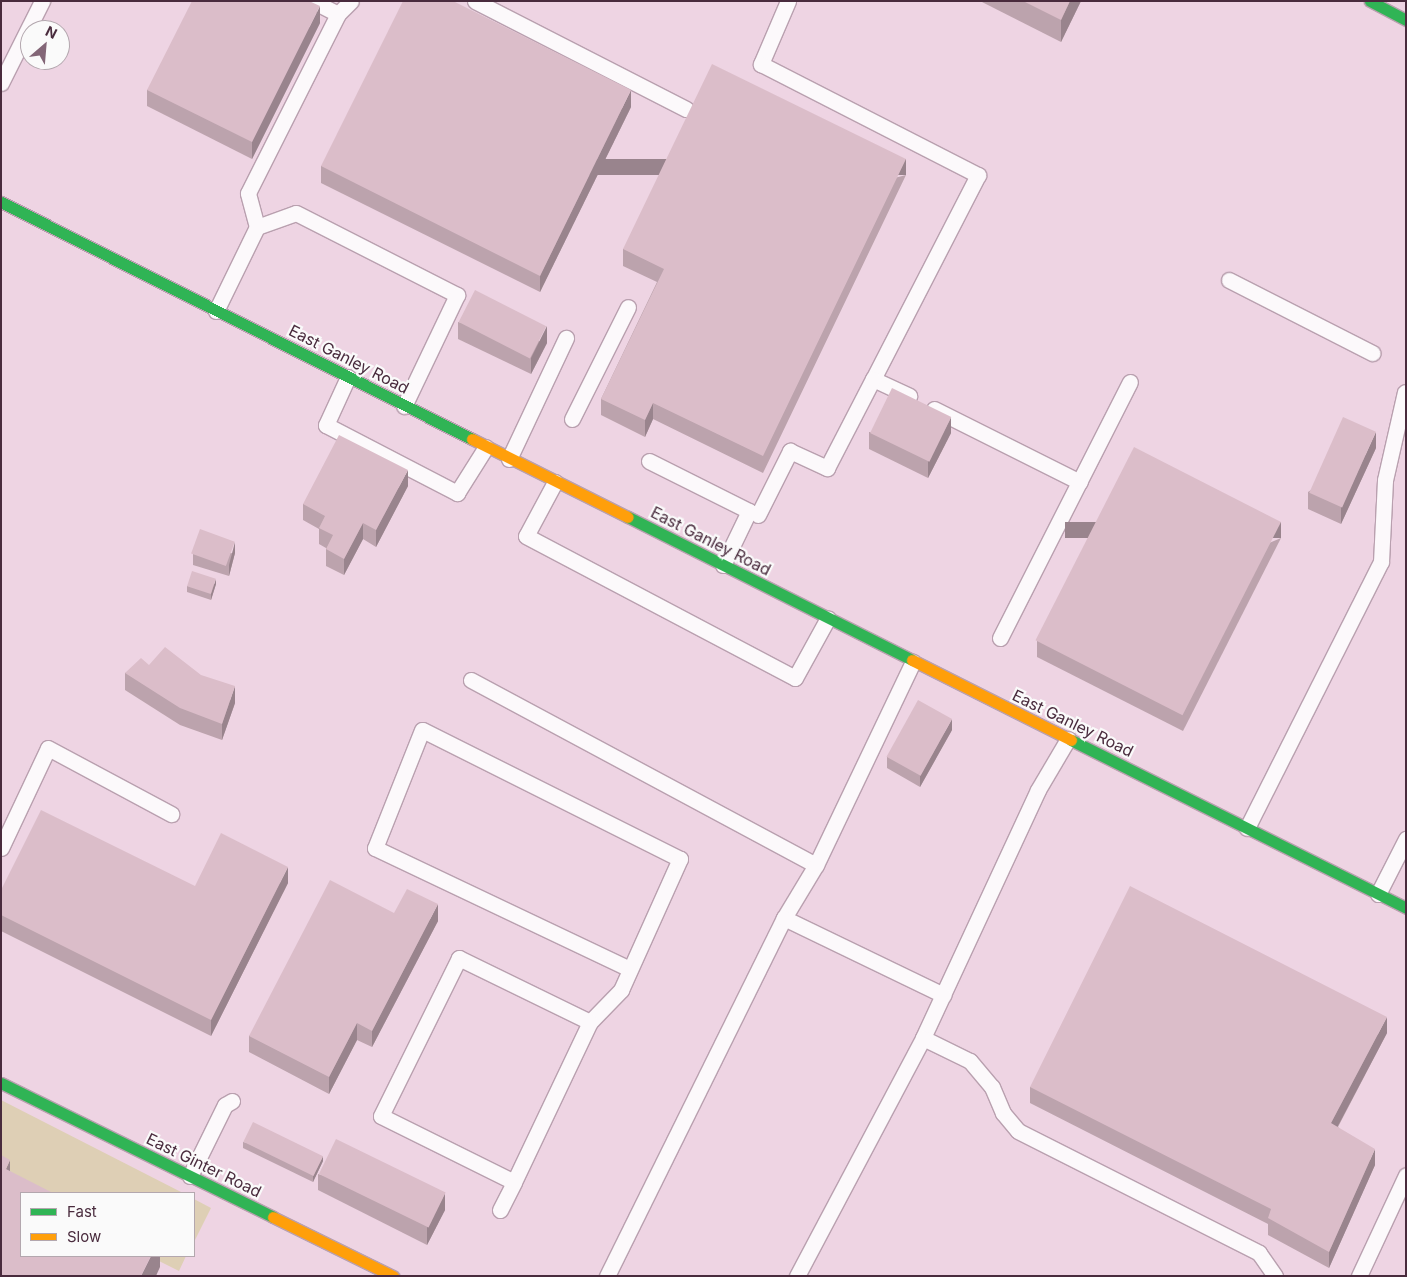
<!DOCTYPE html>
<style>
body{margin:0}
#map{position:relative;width:1407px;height:1277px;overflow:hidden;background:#eed4e3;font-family:Inter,sans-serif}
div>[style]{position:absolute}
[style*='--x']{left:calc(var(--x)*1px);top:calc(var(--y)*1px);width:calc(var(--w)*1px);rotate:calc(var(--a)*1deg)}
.green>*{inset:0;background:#decfb5}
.roads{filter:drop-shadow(1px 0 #b9a0af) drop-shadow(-1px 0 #b9a0af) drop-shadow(0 1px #b9a0af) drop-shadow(0 -1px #b9a0af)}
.lane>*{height:15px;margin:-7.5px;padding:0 7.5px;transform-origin:7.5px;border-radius:7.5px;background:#fcf9fb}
.fast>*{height:11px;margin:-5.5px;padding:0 5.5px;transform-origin:5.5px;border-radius:5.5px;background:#30b455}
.slow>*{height:11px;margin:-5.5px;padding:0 5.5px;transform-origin:5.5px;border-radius:5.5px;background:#ff9f0a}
.wall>*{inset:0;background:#bca3ad}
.shaded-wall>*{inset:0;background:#99848d;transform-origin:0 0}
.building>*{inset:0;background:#dbbdc9;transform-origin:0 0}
span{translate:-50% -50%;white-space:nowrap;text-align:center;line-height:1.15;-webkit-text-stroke:4.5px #fafafa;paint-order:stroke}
.street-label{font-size:16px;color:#492b3d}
.frame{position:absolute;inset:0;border:2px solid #492b3d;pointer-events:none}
.legend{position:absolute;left:20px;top:1192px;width:175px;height:65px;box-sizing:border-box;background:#fafafa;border:1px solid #b3a7ae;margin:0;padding:6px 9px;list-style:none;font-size:15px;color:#492b3d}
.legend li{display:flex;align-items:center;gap:10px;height:25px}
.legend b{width:25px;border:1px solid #b3a7ae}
.north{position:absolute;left:20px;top:20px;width:50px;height:50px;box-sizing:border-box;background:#fafafa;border:1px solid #b3a7ae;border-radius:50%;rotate:27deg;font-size:14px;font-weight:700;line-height:20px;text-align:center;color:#492b3d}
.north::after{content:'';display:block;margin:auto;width:18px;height:22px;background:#836677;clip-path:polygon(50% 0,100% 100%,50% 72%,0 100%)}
</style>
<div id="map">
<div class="green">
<div style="clip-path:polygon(1px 1100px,183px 1193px,27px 1193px,1px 1180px)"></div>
<div style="clip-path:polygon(194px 1199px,211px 1208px,194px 1242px)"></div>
<div style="clip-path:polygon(149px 1256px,186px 1256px,179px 1271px)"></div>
</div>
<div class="roads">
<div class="lane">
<div style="--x:475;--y:1;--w:237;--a:27.1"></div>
<div style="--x:788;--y:1;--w:69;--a:113.2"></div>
<div style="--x:761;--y:64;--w:244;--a:27.1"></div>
<div style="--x:978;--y:175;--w:229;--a:117.2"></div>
<div style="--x:873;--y:379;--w:40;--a:25"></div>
<div style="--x:338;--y:14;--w:18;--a:-45"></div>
<div style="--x:1;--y:83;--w:92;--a:-63.4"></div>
<div style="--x:257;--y:227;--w:41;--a:-19.7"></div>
<div style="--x:296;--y:213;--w:181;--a:27"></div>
<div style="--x:457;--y:295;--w:123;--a:115.5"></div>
<div style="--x:1229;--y:280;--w:161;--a:27"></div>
<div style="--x:216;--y:311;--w:93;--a:-64"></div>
<div style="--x:257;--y:227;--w:35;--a:-105"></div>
<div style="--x:248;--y:193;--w:200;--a:-63.3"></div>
<div style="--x:338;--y:14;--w:29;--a:-153"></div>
<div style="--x:348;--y:377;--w:53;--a:114.6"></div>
<div style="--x:326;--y:425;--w:148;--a:27.4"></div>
<div style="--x:457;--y:493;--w:54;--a:-57.8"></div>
<div style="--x:934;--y:409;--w:163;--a:26.6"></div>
<div style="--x:572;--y:419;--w:125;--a:-63.4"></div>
<div style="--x:509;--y:459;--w:134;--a:-64.8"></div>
<div style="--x:649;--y:461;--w:112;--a:26.6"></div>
<div style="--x:749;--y:511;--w:60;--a:115.7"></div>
<div style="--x:555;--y:482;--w:61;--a:118.2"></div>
<div style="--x:526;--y:536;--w:304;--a:27.8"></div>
<div style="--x:795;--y:678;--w:68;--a:-61.2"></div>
<div style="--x:758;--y:515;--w:72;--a:-63.4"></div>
<div style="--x:790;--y:451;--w:41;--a:24.7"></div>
<div style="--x:827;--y:468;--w:100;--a:-62.7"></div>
<div style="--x:1000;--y:638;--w:287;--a:-63.1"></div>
<div style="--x:471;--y:680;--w:391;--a:28.2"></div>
<div style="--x:1068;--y:739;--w:59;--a:120.5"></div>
<div style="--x:1038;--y:790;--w:273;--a:114.9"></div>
<div style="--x:923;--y:1038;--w:52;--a:26.1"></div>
<div style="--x:970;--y:1061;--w:34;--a:50"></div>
<div style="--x:992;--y:1087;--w:28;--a:67"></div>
<div style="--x:1003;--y:1113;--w:23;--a:50"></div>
<div style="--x:1018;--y:1131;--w:270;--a:26.8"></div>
<div style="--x:1259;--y:1253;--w:28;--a:55"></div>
<div style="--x:1247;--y:828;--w:298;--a:-63.3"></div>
<div style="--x:1381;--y:562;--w:82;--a:-87.2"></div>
<div style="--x:1385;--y:480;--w:90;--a:-77.2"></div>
<div style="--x:1;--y:848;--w:110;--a:-64.8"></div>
<div style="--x:48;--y:748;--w:140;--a:28.2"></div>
<div style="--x:1378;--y:894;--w:62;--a:-63"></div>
<div style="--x:784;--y:918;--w:62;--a:-58.9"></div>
<div style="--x:816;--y:865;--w:225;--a:-64.5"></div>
<div style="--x:590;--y:1022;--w:45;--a:-45.9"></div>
<div style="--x:621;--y:990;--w:144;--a:-65.8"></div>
<div style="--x:680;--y:859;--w:288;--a:-153.4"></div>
<div style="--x:422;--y:730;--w:127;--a:111.7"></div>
<div style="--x:375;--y:848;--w:282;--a:25.4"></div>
<div style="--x:190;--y:1176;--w:79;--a:-63.8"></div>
<div style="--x:225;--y:1105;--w:8;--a:-30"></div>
<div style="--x:500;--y:1210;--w:31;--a:-63"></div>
<div style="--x:514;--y:1182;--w:177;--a:-64.6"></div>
<div style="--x:590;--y:1022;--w:146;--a:-154"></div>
<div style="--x:459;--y:958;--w:176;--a:116.3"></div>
<div style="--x:381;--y:1116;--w:148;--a:26.4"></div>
<div style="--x:607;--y:1276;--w:399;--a:-63.7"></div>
<div style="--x:784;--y:918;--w:177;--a:25.8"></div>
<div style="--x:797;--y:1276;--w:269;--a:-62.1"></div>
<div style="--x:1359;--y:1276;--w:111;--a:-65"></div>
</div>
<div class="fast">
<div style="--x:1370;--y:1;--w:41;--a:27.8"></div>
<div style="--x:1;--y:202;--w:527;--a:26.71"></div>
<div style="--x:628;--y:517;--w:318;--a:26.7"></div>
<div style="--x:1071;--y:740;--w:375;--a:26.6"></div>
<div style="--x:1;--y:1083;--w:303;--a:26.2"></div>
</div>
<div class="slow">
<div style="--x:472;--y:439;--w:174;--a:26.6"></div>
<div style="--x:912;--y:660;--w:178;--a:26.7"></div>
<div style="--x:273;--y:1217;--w:134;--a:26.2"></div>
</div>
</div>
<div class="wall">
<div style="clip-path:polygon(980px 1px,1081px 1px,1061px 42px)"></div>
<div style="clip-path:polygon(320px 23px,252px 159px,147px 106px,147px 90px)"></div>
<div style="clip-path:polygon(631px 107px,540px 292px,321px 183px,321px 166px)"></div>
<div style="clip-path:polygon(906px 175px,763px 473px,653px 419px,645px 437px,601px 415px,601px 399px,657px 282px,623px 266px,623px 249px)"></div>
<div style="clip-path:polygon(458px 322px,547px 343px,531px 374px,458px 339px)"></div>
<div style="clip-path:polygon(869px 432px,951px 433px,928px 478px,869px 449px)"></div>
<div style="clip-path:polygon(1376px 448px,1341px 524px,1308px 509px,1308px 492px)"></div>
<div style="clip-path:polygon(408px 486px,376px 547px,363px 539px,344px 575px,326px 566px,326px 548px,319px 544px,319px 529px,303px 520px,303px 504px)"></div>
<div style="clip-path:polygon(1281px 538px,1183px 731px,1037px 657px,1037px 641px)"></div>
<div style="clip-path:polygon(235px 553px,229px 576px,193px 565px,193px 554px)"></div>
<div style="clip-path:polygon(216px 584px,211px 600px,187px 592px,187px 586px)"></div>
<div style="clip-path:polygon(149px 665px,235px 703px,222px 740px,180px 725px,125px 690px,125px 673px)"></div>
<div style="clip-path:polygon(952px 730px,920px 787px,887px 768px,887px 757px)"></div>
<div style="clip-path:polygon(288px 883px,211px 1036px,1px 931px,1px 890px,195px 886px)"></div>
<div style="clip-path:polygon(394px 913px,438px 921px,372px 1047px,357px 1040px,329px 1094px,249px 1052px,249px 1036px)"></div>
<div style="clip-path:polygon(1387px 1033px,1338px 1127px,1375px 1165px,1329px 1268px,1268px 1235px,1268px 1224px,1030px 1103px,1030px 1087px)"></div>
<div style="clip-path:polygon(243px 1142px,323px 1161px,313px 1182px,243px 1148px)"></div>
<div style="clip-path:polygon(318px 1174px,445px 1210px,427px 1245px,318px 1190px)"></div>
</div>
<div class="shaded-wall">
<div style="clip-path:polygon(1070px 1px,1081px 1px,1061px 42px,1061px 20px)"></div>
<div style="clip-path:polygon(320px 6px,320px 23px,252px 159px,252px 142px)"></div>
<div style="clip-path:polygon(631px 90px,631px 107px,540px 292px,540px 276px)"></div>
<div style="left:906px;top:159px;width:16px;height:330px;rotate:90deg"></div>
<div style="clip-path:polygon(547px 326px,547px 343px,531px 374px,531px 358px)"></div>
<div style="clip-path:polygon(653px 403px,653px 419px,645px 437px,645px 420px)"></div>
<div style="clip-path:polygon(951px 417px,951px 433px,928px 478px,928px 462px)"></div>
<div style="clip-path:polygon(1376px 432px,1376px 448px,1341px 524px,1341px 508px)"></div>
<div style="clip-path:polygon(408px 470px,408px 486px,376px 547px,376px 530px)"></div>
<div style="left:1281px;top:522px;width:16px;height:216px;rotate:90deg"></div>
<div style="clip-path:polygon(363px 523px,363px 539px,344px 575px,344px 559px)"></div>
<div style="clip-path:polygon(235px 542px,235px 553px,229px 576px,229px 565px)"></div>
<div style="clip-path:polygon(216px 579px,216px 584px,211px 600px,211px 594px)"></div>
<div style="clip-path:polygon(235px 686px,235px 703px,222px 740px,222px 724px)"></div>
<div style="clip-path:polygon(952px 719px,952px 730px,920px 787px,920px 776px)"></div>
<div style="clip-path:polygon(288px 867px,288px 883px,211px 1036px,211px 1020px)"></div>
<div style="clip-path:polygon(438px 904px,438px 921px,372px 1047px,372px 1031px)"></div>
<div style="clip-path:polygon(1387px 1017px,1387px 1033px,1331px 1139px,1331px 1123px)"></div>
<div style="clip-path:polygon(357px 1023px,357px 1040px,329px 1094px,329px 1077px)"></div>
<div style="clip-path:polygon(1375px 1149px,1375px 1165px,1329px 1268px,1329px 1252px)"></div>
<div style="clip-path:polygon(323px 1156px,323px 1161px,313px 1182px,313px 1176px)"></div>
<div style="clip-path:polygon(10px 1160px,10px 1190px,6px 1169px)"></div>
<div style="clip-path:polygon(445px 1193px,445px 1210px,427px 1245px,427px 1228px)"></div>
<div style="clip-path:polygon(151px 1256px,160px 1256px,160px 1267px,156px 1276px,141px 1276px)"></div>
</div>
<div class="building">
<div style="clip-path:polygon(192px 1px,309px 1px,320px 6px,252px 142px,147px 90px)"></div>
<div style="clip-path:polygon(403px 1px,453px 1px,631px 90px,540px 276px,321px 166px)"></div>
<div style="clip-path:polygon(1023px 1px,1070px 1px,1061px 20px)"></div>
<div style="clip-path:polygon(712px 64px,906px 159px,763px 456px,653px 403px,645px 420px,601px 399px,664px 269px,623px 249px)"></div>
<div style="left:475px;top:290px;width:80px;height:36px;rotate:27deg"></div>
<div style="left:892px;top:388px;width:66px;height:50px;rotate:26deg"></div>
<div style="left:1343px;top:417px;width:36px;height:83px;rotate:24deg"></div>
<div style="clip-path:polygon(339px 435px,408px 470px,376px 530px,363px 523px,344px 559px,326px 549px,333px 535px,319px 528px,325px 516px,303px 504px)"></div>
<div style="left:1134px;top:447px;width:165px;height:217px;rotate:27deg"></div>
<div style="left:200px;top:529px;width:37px;height:26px;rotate:20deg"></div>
<div style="left:192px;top:571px;width:25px;height:16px;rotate:18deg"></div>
<div style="clip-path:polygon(165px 647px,201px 675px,235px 686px,222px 724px,180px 708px,125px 673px,141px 658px,149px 665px)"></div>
<div style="left:918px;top:700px;width:39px;height:65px;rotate:29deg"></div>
<div style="clip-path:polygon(41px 810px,195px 886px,221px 833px,288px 867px,211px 1020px,1px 915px,1px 890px)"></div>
<div style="clip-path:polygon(330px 880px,394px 913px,407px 889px,438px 904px,372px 1031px,357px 1023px,329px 1077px,249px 1036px)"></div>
<div style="clip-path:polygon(1130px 886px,1387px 1017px,1331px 1123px,1375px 1149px,1329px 1252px,1268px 1218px,1271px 1209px,1030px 1087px)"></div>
<div style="left:253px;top:1122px;width:78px;height:22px;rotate:26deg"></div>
<div style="left:336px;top:1139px;width:122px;height:39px;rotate:26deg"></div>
<div style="clip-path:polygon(1px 1155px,10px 1160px,6px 1169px,53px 1193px,21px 1193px,21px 1256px,151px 1256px,141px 1276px,1px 1276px)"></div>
</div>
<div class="street-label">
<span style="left:349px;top:359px;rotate:27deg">East Ganley Road</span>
<span style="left:711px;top:541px;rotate:27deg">East Ganley Road</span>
<span style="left:1073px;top:723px;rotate:26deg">East Ganley Road</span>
<span style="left:204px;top:1165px;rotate:26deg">East Ginter Road</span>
</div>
<div class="frame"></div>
<ul class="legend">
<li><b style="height:6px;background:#30b455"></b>Fast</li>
<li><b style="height:6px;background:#ff9f0a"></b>Slow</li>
</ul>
<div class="north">N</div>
</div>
